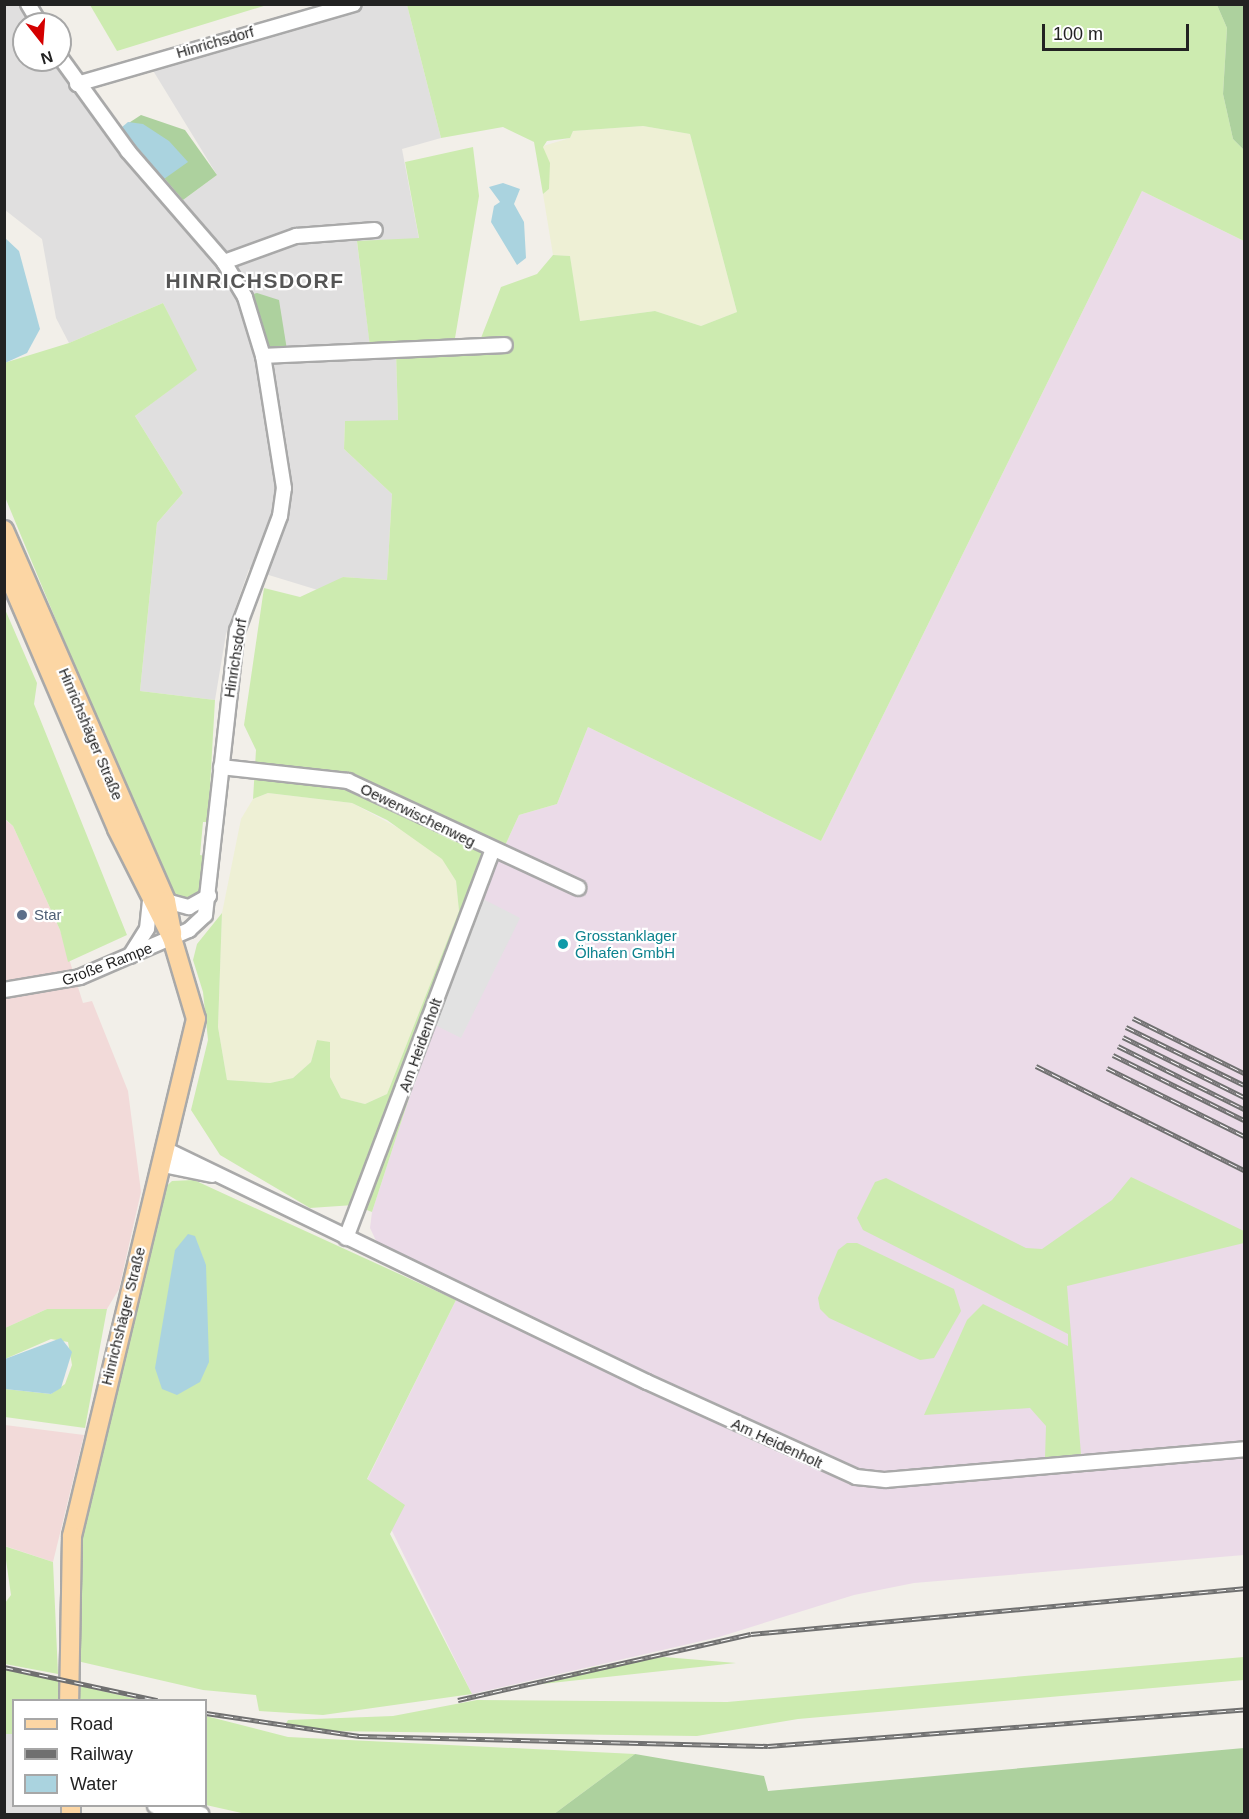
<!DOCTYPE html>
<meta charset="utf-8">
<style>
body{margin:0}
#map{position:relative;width:1249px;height:1819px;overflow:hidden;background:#f2efe9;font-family:Arial,sans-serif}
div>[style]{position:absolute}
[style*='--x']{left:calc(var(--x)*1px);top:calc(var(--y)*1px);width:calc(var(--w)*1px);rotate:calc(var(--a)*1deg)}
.residential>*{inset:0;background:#e0dfdf}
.commercial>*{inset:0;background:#f2dad9}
.industrial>*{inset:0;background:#ebdbe8}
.farmland>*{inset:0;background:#eef0d5}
.grass>*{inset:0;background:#cdebb0}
.forest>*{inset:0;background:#add19e}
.parking>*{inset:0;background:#e2e2e2}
.water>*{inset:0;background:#aad3df}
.roads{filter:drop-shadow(2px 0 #a9a9a9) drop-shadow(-2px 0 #a9a9a9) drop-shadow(0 2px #a9a9a9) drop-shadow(0 -2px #a9a9a9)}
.minor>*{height:14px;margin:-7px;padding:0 7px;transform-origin:7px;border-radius:7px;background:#fff}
.major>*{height:18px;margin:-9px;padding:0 9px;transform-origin:9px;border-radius:9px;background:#fcd6a4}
.rail>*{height:5px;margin-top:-2.5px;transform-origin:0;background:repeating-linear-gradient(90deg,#fff 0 9px,#707070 0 18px);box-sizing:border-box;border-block:2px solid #707070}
.dots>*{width:16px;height:16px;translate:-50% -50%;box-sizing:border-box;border:3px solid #fff;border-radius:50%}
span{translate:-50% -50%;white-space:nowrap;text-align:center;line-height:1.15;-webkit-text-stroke:4.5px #fff;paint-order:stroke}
.street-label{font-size:15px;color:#222}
.service-label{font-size:15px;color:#4e5e75}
.left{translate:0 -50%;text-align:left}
.culture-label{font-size:15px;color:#0d838f}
.district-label{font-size:21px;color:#555;font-weight:700;letter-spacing:1.5px}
.frame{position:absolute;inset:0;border:6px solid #222;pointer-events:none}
.legend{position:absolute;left:12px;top:1699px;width:195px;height:108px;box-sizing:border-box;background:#fff;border:2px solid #a7a7a7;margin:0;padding:8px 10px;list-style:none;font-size:18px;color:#222}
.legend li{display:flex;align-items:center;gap:12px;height:30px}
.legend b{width:30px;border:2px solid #a7a7a7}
.north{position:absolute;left:12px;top:12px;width:60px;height:60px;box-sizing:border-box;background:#fff;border:2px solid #a7a7a7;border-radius:50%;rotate:163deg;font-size:16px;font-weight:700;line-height:24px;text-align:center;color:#222}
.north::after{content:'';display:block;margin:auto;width:21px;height:27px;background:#d40000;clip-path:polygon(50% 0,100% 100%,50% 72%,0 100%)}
.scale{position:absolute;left:1042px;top:24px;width:147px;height:27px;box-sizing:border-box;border:3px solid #222;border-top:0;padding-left:8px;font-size:18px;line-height:21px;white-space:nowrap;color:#222;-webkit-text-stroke:4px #fff;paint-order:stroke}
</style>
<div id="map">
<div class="residential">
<div style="clip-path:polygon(5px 5px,21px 5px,33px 24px,24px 24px,24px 60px,57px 60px,171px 209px,217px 175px,149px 64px,366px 5px,407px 5px,441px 138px,402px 149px,419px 239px,357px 242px,371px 353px,396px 351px,398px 421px,345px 421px,344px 449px,392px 494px,387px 580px,343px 577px,321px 591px,249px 569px,226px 634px,215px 700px,140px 691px,157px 523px,183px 493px,135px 416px,196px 370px,163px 303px,69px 343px,56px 318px,42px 239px,5px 210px)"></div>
<div style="clip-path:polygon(4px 1734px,13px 1734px,14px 1806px,81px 1806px,82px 1814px,5px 1814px)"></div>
</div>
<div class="commercial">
<div style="clip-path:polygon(4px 819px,13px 826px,60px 930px,83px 1003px,92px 1001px,128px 1091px,141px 1192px,119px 1289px,107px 1309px,47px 1309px,5px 1328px)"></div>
<div style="clip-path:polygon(5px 1425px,84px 1435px,53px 1562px,5px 1546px)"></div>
</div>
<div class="industrial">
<div style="clip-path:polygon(1142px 191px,1244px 241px,1244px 1441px,893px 1473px,863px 1471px,833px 1463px,380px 1249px,370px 1228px,372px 1212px,433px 1024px,481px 898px,519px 815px,557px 804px,588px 727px,821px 841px)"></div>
<div style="clip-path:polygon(456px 1300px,853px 1483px,885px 1487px,1244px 1457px,1244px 1555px,914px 1583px,854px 1595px,719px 1637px,472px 1694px,367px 1480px)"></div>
</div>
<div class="farmland">
<div style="clip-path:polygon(643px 126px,690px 134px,737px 312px,701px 326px,655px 311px,579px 321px,570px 256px,553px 255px,543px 194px,549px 189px,543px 146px,570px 138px,573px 131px)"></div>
<div style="clip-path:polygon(268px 793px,352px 803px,415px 837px,442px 858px,456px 881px,459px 911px,387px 1094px,365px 1104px,341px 1098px,330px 1077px,330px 1043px,317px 1040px,311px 1062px,293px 1078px,270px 1083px,227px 1080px,218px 1027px,222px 913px,241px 819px,253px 799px)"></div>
</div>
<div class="grass">
<div style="clip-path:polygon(90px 5px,267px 5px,117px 51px)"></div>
<div style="clip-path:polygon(407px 5px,1217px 5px,1227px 28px,1223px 94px,1233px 139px,1244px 150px,1244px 241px,1142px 191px,821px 841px,588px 727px,557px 804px,519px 815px,481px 898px,433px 1024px,372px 1212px,354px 1205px,310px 1208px,220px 1155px,191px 1110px,208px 1040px,203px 992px,193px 960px,197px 944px,222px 913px,218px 1027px,227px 1080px,270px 1083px,293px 1078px,311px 1062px,317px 1040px,330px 1042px,330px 1077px,341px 1098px,365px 1104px,387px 1094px,459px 911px,456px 881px,442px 859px,387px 820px,352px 803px,268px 793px,253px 799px,256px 750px,244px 725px,264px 588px,300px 597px,343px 577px,387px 580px,392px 494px,344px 449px,345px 421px,398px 420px,396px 351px,370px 347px,357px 241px,419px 238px,405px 162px,473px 147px,479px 196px,454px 344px,479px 343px,501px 287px,537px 274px,553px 255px,570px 256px,580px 321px,655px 311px,701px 326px,737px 312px,690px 134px,643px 126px,573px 131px,570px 138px,547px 141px,543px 147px,550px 163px,549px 189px,543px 194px,534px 142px,503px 127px,441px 138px)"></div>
<div style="clip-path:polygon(163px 303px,197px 370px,135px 416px,183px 493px,157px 523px,140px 691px,215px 700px,208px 822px,203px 822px,200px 855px,205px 856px,205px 872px,201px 892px,185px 901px,169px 893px,5px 497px,4px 363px,69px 343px)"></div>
<div style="clip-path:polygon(4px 607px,37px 683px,34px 704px,127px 935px,68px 962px,60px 930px,13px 826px,5px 819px)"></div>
<div style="clip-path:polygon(1131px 1177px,1244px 1231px,1244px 1243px,1067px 1286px,1081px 1454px,1045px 1458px,1046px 1426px,1030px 1408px,924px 1415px,967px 1320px,983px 1304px,1068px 1346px,1068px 1334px,863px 1230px,857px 1218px,875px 1182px,886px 1178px,1026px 1248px,1042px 1249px,1112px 1200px)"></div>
<div style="clip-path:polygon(194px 1180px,456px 1300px,367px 1479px,405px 1505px,390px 1534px,472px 1694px,323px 1715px,259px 1711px,256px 1695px,203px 1690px,77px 1661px,77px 1534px,160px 1192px,172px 1181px)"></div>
<div style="clip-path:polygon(847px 1243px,857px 1243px,954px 1289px,961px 1311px,934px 1358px,920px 1360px,829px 1318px,820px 1309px,818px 1298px,838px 1250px)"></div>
<div style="clip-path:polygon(47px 1309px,107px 1309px,85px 1428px,5px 1417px,5px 1389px,51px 1394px,65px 1384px,72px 1365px,68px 1342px,51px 1339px,5px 1359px,5px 1328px)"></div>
<div style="clip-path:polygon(4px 1546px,53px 1562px,58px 1674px,5px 1664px,5px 1603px,11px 1595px)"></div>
<div style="clip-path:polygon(664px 1657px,736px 1663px,542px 1684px,593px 1667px)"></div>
<div style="clip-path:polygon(1244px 1657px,1244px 1680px,798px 1719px,697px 1736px,326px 1731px,285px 1725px,288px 1720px,393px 1716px,477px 1700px,727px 1702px)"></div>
<div style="clip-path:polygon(5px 1669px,58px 1678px,59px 1700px,14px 1700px,13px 1734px,5px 1734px)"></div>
<div style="clip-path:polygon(76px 1685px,141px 1700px,77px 1700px)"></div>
<div style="clip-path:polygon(206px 1716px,288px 1737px,635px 1754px,554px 1814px,246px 1814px,206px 1805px)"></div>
</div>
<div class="forest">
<div style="clip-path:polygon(1217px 5px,1244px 5px,1244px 150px,1233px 139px,1223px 94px,1227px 28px)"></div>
<div style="clip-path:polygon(141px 115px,185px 130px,217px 175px,183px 200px,121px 128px)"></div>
<div style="clip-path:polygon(257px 293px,279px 300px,287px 350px,267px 349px,250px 295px)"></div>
<div style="clip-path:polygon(1244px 1748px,1244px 1814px,554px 1814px,635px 1754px,764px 1776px,768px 1791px)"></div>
</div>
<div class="parking">
<div style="clip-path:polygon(481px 898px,520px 918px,461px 1038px,433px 1024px)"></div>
</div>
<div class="water">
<div style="clip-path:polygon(128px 122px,143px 124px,169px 141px,188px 162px,164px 179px,121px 128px)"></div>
<div style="clip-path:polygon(503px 183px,520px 189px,514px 204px,524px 222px,526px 258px,517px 265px,491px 222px,494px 206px,500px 202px,489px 187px)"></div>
<div style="clip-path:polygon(4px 237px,19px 251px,40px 329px,27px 353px,5px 363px)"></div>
<div style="clip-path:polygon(188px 1234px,195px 1236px,206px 1265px,209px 1362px,200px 1382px,177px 1395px,162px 1389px,155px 1368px,175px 1250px)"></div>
<div style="clip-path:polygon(61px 1338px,72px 1352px,61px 1388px,51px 1394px,5px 1389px,5px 1359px)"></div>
</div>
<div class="roads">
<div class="minor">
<div style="--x:28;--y:4;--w:23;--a:59"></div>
<div style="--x:77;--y:84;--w:288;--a:-16.1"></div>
<div style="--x:224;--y:262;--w:77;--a:-19.9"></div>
<div style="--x:296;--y:236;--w:79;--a:-4.3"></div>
<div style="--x:263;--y:356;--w:242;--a:-2.6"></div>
<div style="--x:221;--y:767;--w:128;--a:6.3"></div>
<div style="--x:348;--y:781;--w:254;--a:24.9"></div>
<div style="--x:166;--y:901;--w:24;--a:15"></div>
<div style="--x:189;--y:907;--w:23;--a:-29"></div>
<div style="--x:130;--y:956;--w:32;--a:-58"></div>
<div style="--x:147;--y:929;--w:27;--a:-84"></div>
<div style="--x:4;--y:990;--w:77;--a:-9.7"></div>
<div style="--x:80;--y:977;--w:119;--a:-23.3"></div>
<div style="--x:189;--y:930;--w:22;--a:-43"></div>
<div style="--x:205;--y:915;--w:286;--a:-83.6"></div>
<div style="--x:237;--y:631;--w:123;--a:-69.5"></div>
<div style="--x:280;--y:516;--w:28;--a:-82"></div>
<div style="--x:284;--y:488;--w:134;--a:-99"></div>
<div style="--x:263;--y:356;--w:62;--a:-107"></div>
<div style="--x:245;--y:297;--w:41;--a:-121"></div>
<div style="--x:224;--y:262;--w:147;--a:-130.9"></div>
<div style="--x:128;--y:151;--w:116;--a:-125.9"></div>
<div style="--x:167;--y:1150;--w:533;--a:25.8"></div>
<div style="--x:647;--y:1382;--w:230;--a:24.4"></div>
<div style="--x:856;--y:1477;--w:30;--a:6"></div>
<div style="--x:886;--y:1480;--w:359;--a:-4.9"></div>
<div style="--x:163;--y:1165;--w:50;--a:11.5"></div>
<div style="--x:346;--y:1238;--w:414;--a:-69.3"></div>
<div style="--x:155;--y:1806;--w:47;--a:9.9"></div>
</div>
<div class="major">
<div style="--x:4;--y:530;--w:405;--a:66.4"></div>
<div style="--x:166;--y:901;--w:33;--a:79"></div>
<div style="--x:4;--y:565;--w:287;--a:66.8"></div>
<div style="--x:117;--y:829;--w:122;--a:63.2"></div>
<div style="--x:172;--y:938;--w:84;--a:73.5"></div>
<div style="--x:196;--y:1019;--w:532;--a:103.49"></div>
<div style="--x:72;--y:1536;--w:164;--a:91"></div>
<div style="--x:71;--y:1806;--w:8;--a:90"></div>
</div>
</div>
<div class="rail">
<div style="--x:1133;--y:1018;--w:124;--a:26.4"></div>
<div style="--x:1126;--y:1027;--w:131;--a:26.2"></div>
<div style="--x:1123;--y:1037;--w:135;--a:26.4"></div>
<div style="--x:1118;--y:1046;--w:141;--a:26.6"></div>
<div style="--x:1113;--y:1055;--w:146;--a:26.4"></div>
<div style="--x:1036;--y:1066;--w:233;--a:26.6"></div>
<div style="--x:1107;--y:1068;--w:153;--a:26.4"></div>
<div style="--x:4;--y:1667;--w:157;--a:12.2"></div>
<div style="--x:458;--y:1700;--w:300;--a:-12.7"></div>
<div style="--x:751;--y:1634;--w:495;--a:-5.3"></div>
<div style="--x:206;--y:1713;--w:155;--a:8.5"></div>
<div style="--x:359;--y:1736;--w:409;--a:1.4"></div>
<div style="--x:768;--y:1746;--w:477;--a:-4.4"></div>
</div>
<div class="dots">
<div style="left:22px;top:915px;background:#5c6f8a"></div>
<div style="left:563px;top:944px;background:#0f9aa8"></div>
</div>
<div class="street-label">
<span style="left:215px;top:42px;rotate:-16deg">Hinrichsdorf</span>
<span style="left:235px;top:658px;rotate:-81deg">Hinrichsdorf</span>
<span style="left:91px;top:734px;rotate:67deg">Hinrichshäger Straße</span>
<span style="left:418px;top:815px;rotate:26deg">Oewerwischenweg</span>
<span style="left:107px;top:964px;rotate:-21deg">Große Rampe</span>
<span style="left:420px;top:1045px;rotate:-70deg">Am Heidenholt</span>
<span style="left:123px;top:1316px;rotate:-76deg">Hinrichshäger Straße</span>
<span style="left:777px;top:1443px;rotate:25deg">Am Heidenholt</span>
</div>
<div class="service-label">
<span class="left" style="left:34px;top:915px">Star</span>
</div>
<div class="culture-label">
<span class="left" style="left:575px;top:944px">Grosstanklager<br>Ölhafen GmbH</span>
</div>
<div class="district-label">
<span style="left:255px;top:281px">HINRICHSDORF</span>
</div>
<div class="frame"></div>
<ul class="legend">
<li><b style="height:8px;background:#fcd6a4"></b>Road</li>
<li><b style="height:8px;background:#707070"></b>Railway</li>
<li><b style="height:16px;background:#aad3df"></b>Water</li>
</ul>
<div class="north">N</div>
<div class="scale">100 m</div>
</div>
